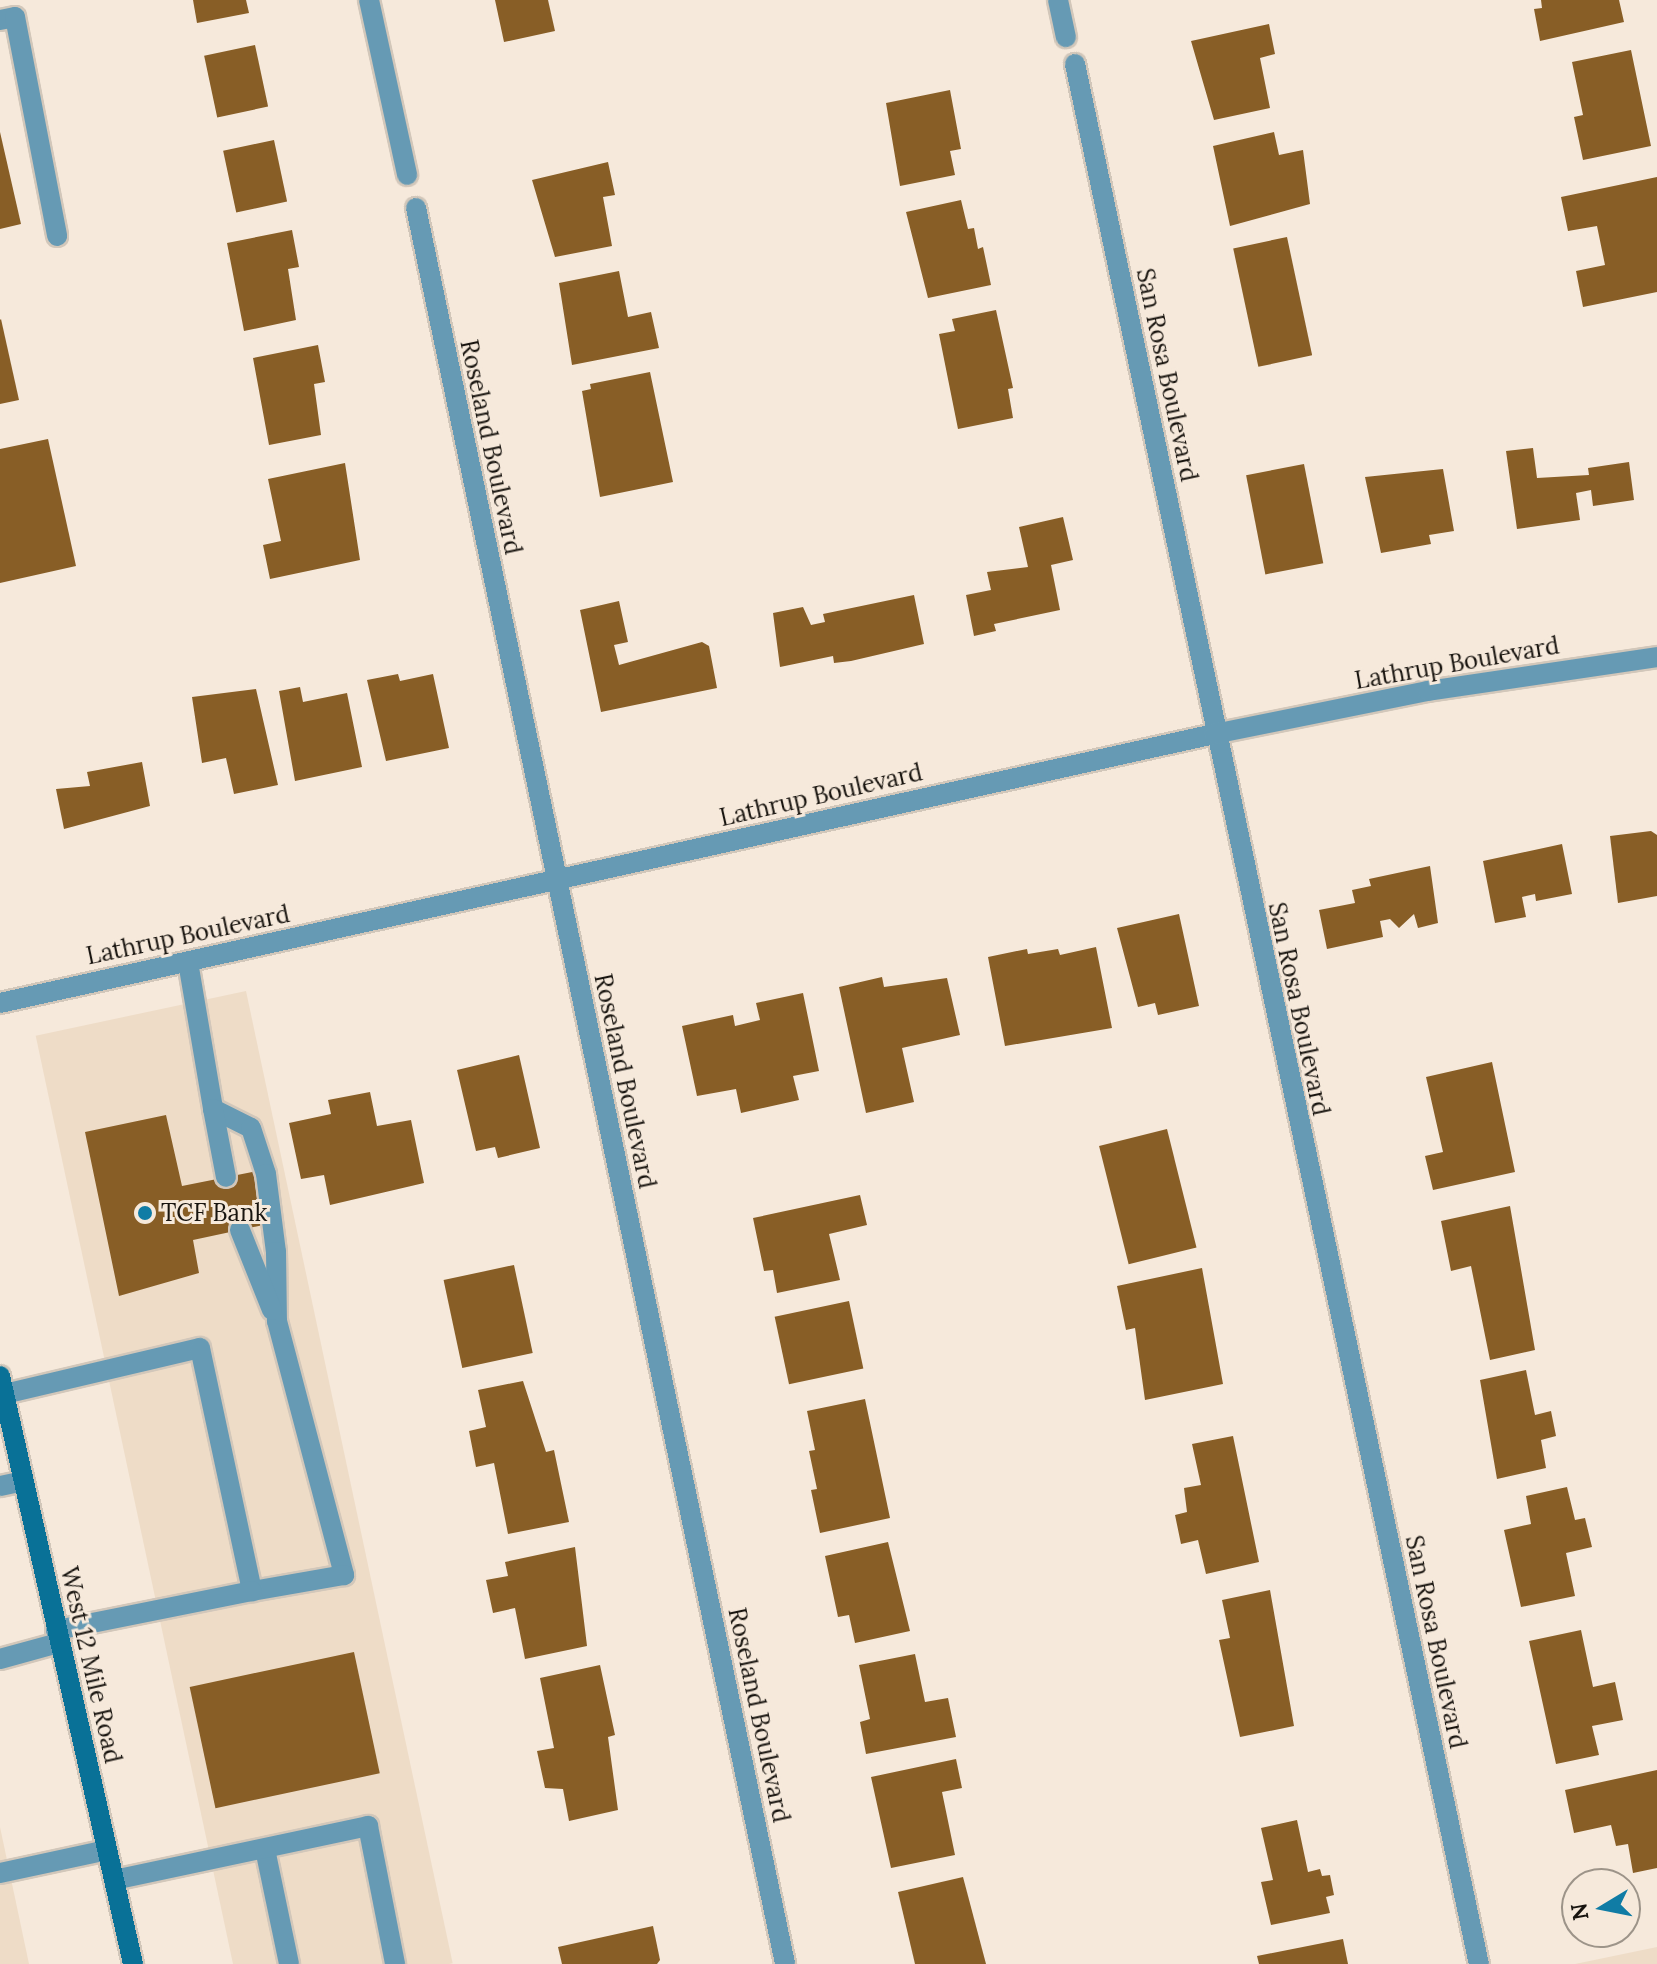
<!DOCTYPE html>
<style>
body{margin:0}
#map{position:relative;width:1657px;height:1964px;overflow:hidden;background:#f6e9db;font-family:Lora,serif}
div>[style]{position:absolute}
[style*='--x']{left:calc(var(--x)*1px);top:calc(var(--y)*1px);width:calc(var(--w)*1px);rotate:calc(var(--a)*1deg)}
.built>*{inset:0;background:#eedcc7;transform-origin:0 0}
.building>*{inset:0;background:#885e26;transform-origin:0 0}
.roads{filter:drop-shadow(2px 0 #d2c7ba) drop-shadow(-2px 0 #d2c7ba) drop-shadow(0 2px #d2c7ba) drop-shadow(0 -2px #d2c7ba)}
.lane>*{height:20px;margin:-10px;padding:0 10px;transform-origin:10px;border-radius:10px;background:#669ab4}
.street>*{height:20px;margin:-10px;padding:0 10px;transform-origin:10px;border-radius:10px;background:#669ab4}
.secondary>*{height:20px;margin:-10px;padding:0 10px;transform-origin:10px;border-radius:10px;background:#097197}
.dots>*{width:22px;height:22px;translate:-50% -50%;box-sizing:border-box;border:4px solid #f6e9db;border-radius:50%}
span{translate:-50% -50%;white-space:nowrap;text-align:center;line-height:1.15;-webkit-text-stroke:6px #f6e9db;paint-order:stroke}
.street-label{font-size:24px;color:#18140f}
.poi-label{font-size:24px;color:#18140f}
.left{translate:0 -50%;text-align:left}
.north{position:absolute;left:1561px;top:1868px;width:80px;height:80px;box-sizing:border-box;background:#f6e9db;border:2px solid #9d9489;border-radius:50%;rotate:260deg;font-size:22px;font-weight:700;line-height:32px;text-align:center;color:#18140f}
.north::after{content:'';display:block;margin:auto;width:28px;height:36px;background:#107ca5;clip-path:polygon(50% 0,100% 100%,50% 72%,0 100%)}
</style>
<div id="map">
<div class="built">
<div style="left:246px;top:991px;width:994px;height:215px;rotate:78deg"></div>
<div style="clip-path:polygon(0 1827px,29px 1964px,0 1964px)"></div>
<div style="clip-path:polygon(1657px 1947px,1657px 1964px,1575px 1964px)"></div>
</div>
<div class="building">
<div style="clip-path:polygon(193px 0,246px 0,249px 13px,197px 23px)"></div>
<div style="clip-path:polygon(495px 0,548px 0,555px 31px,504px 42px)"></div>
<div style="clip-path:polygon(1541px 0,1619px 0,1624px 22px,1540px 41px,1534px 9px,1542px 8px)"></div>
<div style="clip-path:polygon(1269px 24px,1275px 54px,1260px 58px,1270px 108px,1214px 120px,1191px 41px)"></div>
<div style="left:255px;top:45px;width:63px;height:52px;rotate:78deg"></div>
<div style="clip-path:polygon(1631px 50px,1651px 146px,1583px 160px,1574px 117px,1583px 115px,1572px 62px)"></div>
<div style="clip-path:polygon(950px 90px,961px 149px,950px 151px,955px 175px,900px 186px,886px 103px)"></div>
<div style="clip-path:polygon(0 132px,21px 224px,0 229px)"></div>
<div style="clip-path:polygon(1274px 132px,1279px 155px,1303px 150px,1310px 204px,1230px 226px,1213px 146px)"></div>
<div style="left:274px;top:140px;width:63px;height:52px;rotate:78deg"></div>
<div style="clip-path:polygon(608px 162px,615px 195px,603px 197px,612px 246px,555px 257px,532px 180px)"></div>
<div style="clip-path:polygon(1657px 177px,1657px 292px,1583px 307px,1576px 271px,1605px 265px,1597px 226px,1568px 231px,1561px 197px)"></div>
<div style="clip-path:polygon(961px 200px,968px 229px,974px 228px,978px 249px,983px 247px,991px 285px,928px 298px,906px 212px)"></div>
<div style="clip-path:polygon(292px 230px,299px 267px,288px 269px,296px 320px,244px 331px,227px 243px)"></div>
<div style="left:1287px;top:237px;width:121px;height:55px;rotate:78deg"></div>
<div style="clip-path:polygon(619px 271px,628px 317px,651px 312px,659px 348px,572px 365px,559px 283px)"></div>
<div style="clip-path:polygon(996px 310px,1013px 388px,1008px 389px,1013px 418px,958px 429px,939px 334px,955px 331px,952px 319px)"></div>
<div style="clip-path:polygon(1px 319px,19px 400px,0 404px,0 320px)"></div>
<div style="clip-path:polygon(318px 345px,325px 382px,314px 384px,321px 435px,269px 445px,253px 358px)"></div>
<div style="clip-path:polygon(650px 372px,673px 482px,600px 497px,582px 391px,591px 389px,590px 384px)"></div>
<div style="clip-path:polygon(48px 439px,76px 566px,0 583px,0 449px)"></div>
<div style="clip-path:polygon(1533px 448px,1537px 478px,1589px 475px,1588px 468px,1629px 462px,1634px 500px,1593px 506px,1591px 490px,1576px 493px,1580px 520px,1517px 529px,1506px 451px)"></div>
<div style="clip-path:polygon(345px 463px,360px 560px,270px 579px,263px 545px,281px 541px,268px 479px)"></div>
<div style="left:1304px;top:464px;width:101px;height:59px;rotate:79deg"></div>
<div style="clip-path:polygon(1443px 469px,1454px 531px,1429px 535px,1431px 544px,1381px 553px,1365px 477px)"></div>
<div style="clip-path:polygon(1063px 517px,1073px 560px,1051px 565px,1060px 610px,994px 624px,996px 631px,974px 636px,966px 595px,991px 590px,987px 572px,1028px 567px,1019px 527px)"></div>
<div style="clip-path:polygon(914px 595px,924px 644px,851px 661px,834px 663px,833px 656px,780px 667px,773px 613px,803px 607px,811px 625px,825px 622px,823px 614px)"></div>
<div style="clip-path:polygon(619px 601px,628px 642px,614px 645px,619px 665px,702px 642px,709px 646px,717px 688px,601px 712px,580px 610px)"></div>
<div style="clip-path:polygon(398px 674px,400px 681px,433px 674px,449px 748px,386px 761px,367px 680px)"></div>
<div style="clip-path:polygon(300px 687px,303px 702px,347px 693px,362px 767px,295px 781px,279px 691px)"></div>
<div style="clip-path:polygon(256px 689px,278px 785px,234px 794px,226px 758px,202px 763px,192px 697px)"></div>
<div style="clip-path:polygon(142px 762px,150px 806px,64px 829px,56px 789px,90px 786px,87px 772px)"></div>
<div style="clip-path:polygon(1651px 831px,1657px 835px,1657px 896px,1618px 903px,1610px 836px)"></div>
<div style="clip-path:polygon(1562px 844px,1572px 894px,1536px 901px,1535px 894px,1522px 897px,1526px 917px,1495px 923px,1483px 861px)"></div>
<div style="clip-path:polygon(1430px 866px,1438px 923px,1418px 928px,1414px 914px,1399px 928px,1390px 919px,1380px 921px,1383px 937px,1327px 949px,1319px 910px,1355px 903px,1352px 890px,1371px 886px,1369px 879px)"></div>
<div style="clip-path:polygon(1179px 914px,1199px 1006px,1158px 1015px,1155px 1003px,1138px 1007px,1117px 928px)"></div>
<div style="clip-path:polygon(1096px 947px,1112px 1028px,1005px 1046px,988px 957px,1027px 949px,1028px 954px,1058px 949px,1060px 955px)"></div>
<div style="clip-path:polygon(882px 977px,884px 987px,947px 978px,960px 1035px,902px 1048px,914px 1102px,866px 1113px,839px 987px)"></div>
<div style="clip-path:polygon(803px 993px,819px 1071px,793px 1076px,799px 1100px,741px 1113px,736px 1089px,697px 1096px,682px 1026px,733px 1015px,735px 1026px,760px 1020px,756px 1003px)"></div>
<div style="clip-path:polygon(519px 1055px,540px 1148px,498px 1158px,495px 1147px,476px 1151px,457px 1070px)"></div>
<div style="clip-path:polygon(1492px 1062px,1515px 1172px,1433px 1190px,1425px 1156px,1443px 1152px,1426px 1077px)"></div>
<div style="clip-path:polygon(370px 1092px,377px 1126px,411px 1120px,424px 1183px,330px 1205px,324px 1175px,301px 1179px,289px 1123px,331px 1114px,328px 1100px)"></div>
<div style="clip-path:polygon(166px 1115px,182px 1186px,257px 1171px,268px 1224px,193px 1240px,199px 1273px,119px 1296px,85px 1132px)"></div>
<div style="left:1167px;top:1129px;width:122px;height:70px;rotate:76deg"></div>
<div style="clip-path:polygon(860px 1195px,867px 1225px,829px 1234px,840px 1280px,777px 1293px,773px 1270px,764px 1271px,753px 1218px)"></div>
<div style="clip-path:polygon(1510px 1206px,1535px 1350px,1490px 1360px,1471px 1266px,1451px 1271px,1441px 1221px)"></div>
<div style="left:514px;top:1265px;width:90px;height:72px;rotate:78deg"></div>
<div style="clip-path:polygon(1202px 1268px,1223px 1384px,1145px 1400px,1135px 1328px,1126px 1330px,1117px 1286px)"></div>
<div style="left:849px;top:1301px;width:69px;height:76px;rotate:78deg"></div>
<div style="clip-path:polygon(1526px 1370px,1535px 1415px,1551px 1411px,1556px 1436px,1541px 1440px,1546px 1468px,1497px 1479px,1480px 1380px)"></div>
<div style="clip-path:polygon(523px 1381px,546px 1452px,554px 1450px,569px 1522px,508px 1534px,494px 1463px,476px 1467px,469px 1431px,486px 1427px,478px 1390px)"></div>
<div style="clip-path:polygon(865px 1399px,890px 1518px,820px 1533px,811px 1490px,817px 1489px,809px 1451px,815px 1450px,807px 1411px)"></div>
<div style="clip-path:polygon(1233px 1436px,1259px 1562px,1206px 1574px,1198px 1540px,1181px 1544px,1175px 1515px,1187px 1512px,1184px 1488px,1201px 1485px,1192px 1444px)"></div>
<div style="clip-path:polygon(1567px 1487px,1575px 1520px,1585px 1518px,1592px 1547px,1566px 1553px,1575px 1596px,1521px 1607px,1504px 1530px,1531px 1524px,1526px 1496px)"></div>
<div style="clip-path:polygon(888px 1542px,910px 1631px,855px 1643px,849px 1615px,838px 1617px,825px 1556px)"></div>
<div style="clip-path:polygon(575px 1547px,587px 1646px,525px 1659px,515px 1608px,493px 1613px,486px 1580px,508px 1576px,505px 1562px)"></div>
<div style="clip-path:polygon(1270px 1590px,1294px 1726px,1240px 1737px,1219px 1640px,1230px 1638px,1222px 1600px)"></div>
<div style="clip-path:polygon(1581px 1630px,1593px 1687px,1615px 1682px,1623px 1720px,1592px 1726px,1599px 1755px,1556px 1764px,1529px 1641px)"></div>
<div style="left:354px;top:1652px;width:124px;height:168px;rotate:78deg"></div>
<div style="clip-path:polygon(915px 1654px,925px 1702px,948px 1698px,956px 1737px,866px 1754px,860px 1722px,870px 1719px,859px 1665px)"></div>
<div style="clip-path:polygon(600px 1665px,615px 1735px,608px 1737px,618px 1810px,569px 1821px,563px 1789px,545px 1788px,537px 1751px,554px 1748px,540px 1678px)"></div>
<div style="clip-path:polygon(956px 1759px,962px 1788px,942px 1792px,955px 1855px,891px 1868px,871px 1777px)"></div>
<div style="clip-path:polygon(1657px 1770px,1657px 1868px,1633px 1873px,1628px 1844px,1616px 1846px,1611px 1825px,1574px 1833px,1565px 1790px)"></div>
<div style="clip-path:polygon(1297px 1820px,1308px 1872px,1320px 1869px,1322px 1876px,1330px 1875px,1334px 1895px,1326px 1897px,1330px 1913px,1271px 1925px,1261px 1882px,1273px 1880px,1261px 1828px)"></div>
<div style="clip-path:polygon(963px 1877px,986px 1964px,915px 1964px,898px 1892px)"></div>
<div style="clip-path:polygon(653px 1926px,660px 1960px,657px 1964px,562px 1964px,558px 1947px)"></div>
<div style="clip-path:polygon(1343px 1939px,1348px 1964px,1259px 1964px,1257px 1956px)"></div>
</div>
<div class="roads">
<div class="lane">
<div style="--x:0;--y:20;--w:15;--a:-11"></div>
<div style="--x:15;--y:17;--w:223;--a:79.1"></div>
<div style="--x:188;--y:962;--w:149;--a:80.3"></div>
<div style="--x:213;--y:1109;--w:42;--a:26.6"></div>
<div style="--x:251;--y:1128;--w:48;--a:71.9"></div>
<div style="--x:266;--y:1174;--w:79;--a:82.7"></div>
<div style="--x:276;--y:1252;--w:69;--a:89.2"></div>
<div style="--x:277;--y:1321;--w:263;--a:75.2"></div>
<div style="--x:344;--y:1575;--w:93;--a:170.1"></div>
<div style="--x:213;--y:1109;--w:69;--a:79.2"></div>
<div style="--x:240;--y:1230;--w:86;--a:68.2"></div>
<div style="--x:4;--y:1394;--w:201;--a:-13.2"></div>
<div style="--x:200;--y:1348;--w:249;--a:77.9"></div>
<div style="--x:252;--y:1591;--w:200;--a:168.7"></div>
<div style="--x:0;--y:1486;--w:24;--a:-12"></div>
<div style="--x:0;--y:1659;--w:60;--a:-15.4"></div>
<div style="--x:265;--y:1849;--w:117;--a:78.2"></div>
<div style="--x:0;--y:1873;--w:109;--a:-12.1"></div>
<div style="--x:114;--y:1880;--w:260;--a:-12"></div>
<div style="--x:368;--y:1826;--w:141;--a:78.9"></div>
</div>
<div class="street">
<div style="--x:369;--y:0;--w:179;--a:77.7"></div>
<div style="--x:1058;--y:0;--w:38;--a:78"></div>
<div style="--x:1075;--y:64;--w:1942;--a:78"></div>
<div style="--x:416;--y:208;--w:1794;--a:78.13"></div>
<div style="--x:0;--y:1003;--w:1243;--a:-12.49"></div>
<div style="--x:1214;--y:734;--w:218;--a:-11.4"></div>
<div style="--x:1428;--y:691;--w:232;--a:-8.4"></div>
</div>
<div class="secondary">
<div style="--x:0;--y:1376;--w:603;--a:77.25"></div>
</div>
</div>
<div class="dots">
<div style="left:145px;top:1213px;background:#107ca5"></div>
</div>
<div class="street-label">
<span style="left:1167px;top:375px;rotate:78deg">San Rosa Boulevard</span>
<span style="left:491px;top:447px;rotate:78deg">Roseland Boulevard</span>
<span style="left:1457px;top:663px;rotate:-10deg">Lathrup Boulevard</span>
<span style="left:821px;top:795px;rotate:-13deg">Lathrup Boulevard</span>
<span style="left:188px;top:935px;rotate:-12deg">Lathrup Boulevard</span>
<span style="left:1299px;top:1009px;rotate:78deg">San Rosa Boulevard</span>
<span style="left:625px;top:1081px;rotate:78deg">Roseland Boulevard</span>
<span style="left:1436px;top:1642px;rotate:78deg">San Rosa Boulevard</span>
<span style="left:91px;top:1665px;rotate:77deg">West 12 Mile Road</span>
<span style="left:759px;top:1715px;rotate:78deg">Roseland Boulevard</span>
</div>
<div class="poi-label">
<span class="left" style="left:161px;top:1213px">TCF Bank</span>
</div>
<div class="north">N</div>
</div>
